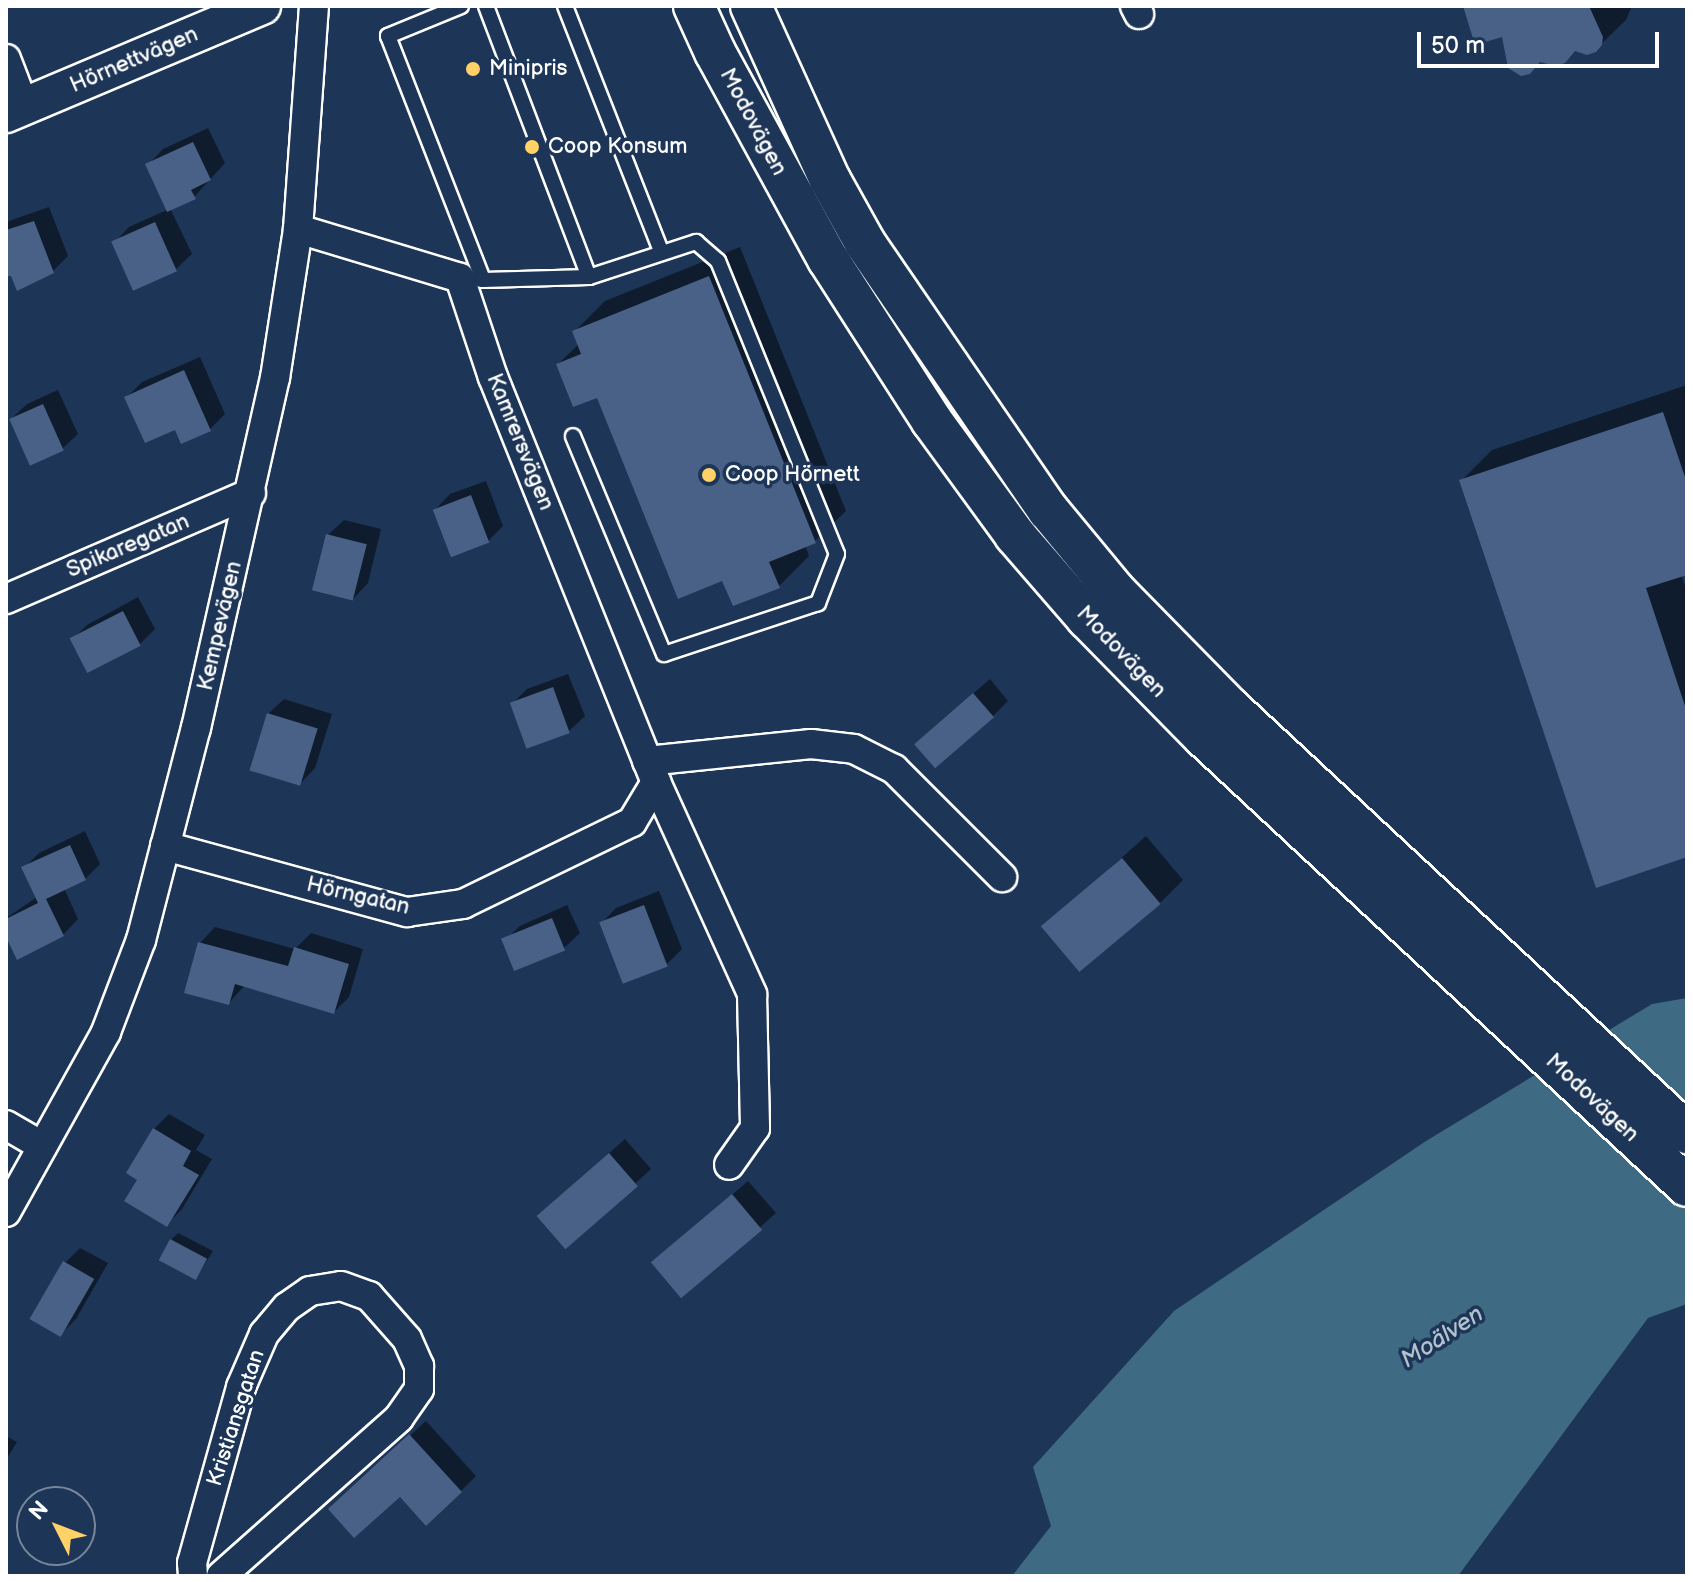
<!DOCTYPE html>
<meta charset="utf-8">
<style>
body{margin:0}
#map{position:relative;width:1693px;height:1582px;overflow:hidden;background:#1d3557;font-family:"Balsamiq Sans",sans-serif}
div>[style]{position:absolute}
[style*='--x']{left:calc(var(--x)*1px);top:calc(var(--y)*1px);width:calc(var(--w)*1px);rotate:calc(var(--a)*1deg)}
.water>*{inset:0;background:#3e6a83}
.shadow>*{inset:0;background:#0007}
.building>*{inset:0;background:#4a6187;transform-origin:0 0}
.roads{filter:drop-shadow(2px 0 #fff) drop-shadow(-2px 0 #fff) drop-shadow(0 2px #fff) drop-shadow(0 -2px #fff)}
.service>*{height:14px;margin:-7px;padding:0 7px;transform-origin:7px;border-radius:7px;background:#1d3557}
.minor>*{height:28px;margin:-14px;padding:0 14px;transform-origin:14px;border-radius:14px;background:#1d3557}
.tertiary>*{height:36px;margin:-18px;padding:0 18px;transform-origin:18px;border-radius:18px;background:#1d3557}
.secondary>*{height:40px;margin:-20px;padding:0 20px;transform-origin:20px;border-radius:20px;background:#1d3557}
.dots>*{width:22px;height:22px;translate:-50% -50%;box-sizing:border-box;border:4px solid #1d3557;border-radius:50%}
span{translate:-50% -50%;white-space:nowrap;text-align:center;line-height:1.15;-webkit-text-stroke:7px #1d3557;paint-order:stroke}
.street-label{font-size:22px;color:#fff}
.poi-label{font-size:22px;color:#fff}
.left{translate:0 -50%;text-align:left}
.water-label{font-size:24px;color:#b2c3cd;font-style:italic}
.frame{position:absolute;inset:0;border:8px solid #fff;pointer-events:none}
.north{position:absolute;left:16px;top:1486px;width:80px;height:80px;box-sizing:border-box;background:#1d3557;border:2px solid #77869a;border-radius:50%;rotate:312deg;font-size:22px;font-weight:700;line-height:32px;text-align:center;color:#fff}
.north::after{content:'';display:block;margin:auto;width:28px;height:36px;background:#ffd166;clip-path:polygon(50% 0,100% 100%,50% 72%,0 100%)}
.scale{position:absolute;left:1417px;top:32px;width:242px;height:36px;box-sizing:border-box;border:4px solid #fff;border-top:0;padding-left:10px;font-size:24px;line-height:28px;white-space:nowrap;color:#fff;-webkit-text-stroke:6px #1d3557;paint-order:stroke}
</style>
<div id="map">
<div class="water">
<div style="clip-path:polygon(1687px 998px,1687px 1304px,1648px 1318px,1458px 1576px,1012px 1576px,1051px 1526px,1033px 1467px,1174px 1311px,1426px 1141px,1652px 1004px)"></div>
</div>
<div class="shadow">
<div style="clip-path:polygon(1465px 6px,1632px 6px,1626px 20px,1595px 50px,1504px 34px)"></div>
<div style="clip-path:polygon(208px 128px,225px 163px,194px 197px,170px 208px,192px 254px,176px 269px,135px 289px,114px 243px,129px 227px,169px 209px,148px 165px,163px 149px)"></div>
<div style="clip-path:polygon(49px 207px,68px 256px,53px 271px,6px 274px,6px 222px)"></div>
<div style="clip-path:polygon(740px 247px,846px 511px,815px 541px,805px 545px,809px 556px,779px 586px,724px 579px,598px 395px,558px 364px,579px 344px,574px 332px,605px 301px)"></div>
<div style="clip-path:polygon(200px 357px,225px 414px,210px 429px,176px 427px,127px 397px,142px 382px)"></div>
<div style="clip-path:polygon(1687px 385px,1687px 572px,1681px 574px,1687px 592px,1687px 855px,1461px 481px,1492px 450px)"></div>
<div style="clip-path:polygon(58px 390px,78px 434px,62px 449px,11px 419px,27px 404px)"></div>
<div style="clip-path:polygon(486px 481px,503px 526px,488px 541px,435px 510px,450px 494px)"></div>
<div style="clip-path:polygon(344px 520px,381px 529px,368px 583px,353px 599px,328px 535px)"></div>
<div style="clip-path:polygon(138px 597px,155px 629px,140px 644px,72px 640px,87px 625px)"></div>
<div style="clip-path:polygon(568px 674px,585px 716px,569px 731px,512px 704px,527px 689px)"></div>
<div style="clip-path:polygon(990px 679px,1008px 701px,993px 716px,932px 729px)"></div>
<div style="clip-path:polygon(284px 699px,332px 714px,315px 768px,300px 784px,268px 714px)"></div>
<div style="clip-path:polygon(85px 831px,100px 864px,85px 879px,64px 888px,78px 919px,63px 935px,6px 933px,6px 918px,37px 897px,24px 868px,39px 853px)"></div>
<div style="clip-path:polygon(1146px 836px,1183px 880px,1160px 903px,1044px 927px)"></div>
<div style="clip-path:polygon(659px 891px,682px 949px,667px 964px,601px 924px,616px 908px)"></div>
<div style="clip-path:polygon(567px 905px,580px 933px,564px 948px,517px 969px,504px 941px,520px 926px)"></div>
<div style="clip-path:polygon(215px 927px,295px 949px,311px 933px,363px 949px,349px 997px,334px 1012px,245px 985px,229px 1003px,200px 943px)"></div>
<div style="clip-path:polygon(169px 1114px,205px 1135px,196px 1150px,212px 1159px,182px 1209px,167px 1224px,140px 1179px,154px 1129px)"></div>
<div style="clip-path:polygon(625px 1139px,651px 1169px,567px 1246px,555px 1201px)"></div>
<div style="clip-path:polygon(748px 1181px,776px 1213px,682px 1297px,669px 1249px)"></div>
<div style="clip-path:polygon(178px 1233px,213px 1251px,196px 1278px,171px 1240px)"></div>
<div style="clip-path:polygon(80px 1248px,108px 1263px,76px 1319px,61px 1334px,65px 1263px)"></div>
<div style="clip-path:polygon(426px 1421px,476px 1476px,461px 1491px,426px 1523px,400px 1494px,346px 1494px)"></div>
<div style="clip-path:polygon(6px 1436px,17px 1442px,6px 1460px)"></div>
</div>
<div class="building">
<div style="clip-path:polygon(1463px 6px,1589px 6px,1603px 37px,1602px 45px,1596px 52px,1587px 55px,1575px 51px,1565px 63px,1555px 66px,1540px 62px,1530px 74px,1521px 76px,1508px 68px,1502px 37px,1475px 45px)"></div>
<div style="clip-path:polygon(193px 142px,211px 180px,191px 190px,196px 199px,167px 212px,145px 164px)"></div>
<div style="clip-path:polygon(34px 221px,54px 273px,17px 291px,11px 276px,6px 276px,6px 230px)"></div>
<div style="left:155px;top:222px;width:54px;height:48px;rotate:66deg"></div>
<div style="clip-path:polygon(709px 276px,816px 543px,769px 562px,780px 588px,733px 606px,722px 581px,678px 599px,597px 398px,573px 407px,556px 364px,581px 354px,572px 331px)"></div>
<div style="clip-path:polygon(184px 370px,211px 431px,181px 444px,175px 430px,145px 443px,124px 397px)"></div>
<div style="left:43px;top:404px;width:51px;height:37px;rotate:66deg"></div>
<div style="clip-path:polygon(1663px 412px,1687px 483px,1687px 575px,1646px 588px,1687px 712px,1687px 857px,1596px 888px,1459px 480px)"></div>
<div style="left:471px;top:495px;width:51px;height:41px;rotate:69deg"></div>
<div style="left:326px;top:534px;width:42px;height:58px;rotate:14deg"></div>
<div style="left:123px;top:611px;width:39px;height:60px;rotate:63deg"></div>
<div style="left:553px;top:687px;width:49px;height:46px;rotate:70deg"></div>
<div style="left:973px;top:693px;width:32px;height:78px;rotate:49deg"></div>
<div style="left:267px;top:713px;width:53px;height:60px;rotate:17deg"></div>
<div style="clip-path:polygon(70px 845px,86px 880px,46px 899px,64px 936px,17px 960px,6px 937px,6px 919px,38px 903px,21px 867px)"></div>
<div style="left:1122px;top:858px;width:60px;height:106px;rotate:50deg"></div>
<div style="left:644px;top:905px;width:66px;height:48px;rotate:69deg"></div>
<div style="left:552px;top:918px;width:35px;height:55px;rotate:68deg"></div>
<div style="clip-path:polygon(198px 942px,288px 966px,294px 947px,349px 964px,334px 1014px,235px 984px,229px 1005px,184px 993px)"></div>
<div style="clip-path:polygon(153px 1128px,191px 1151px,183px 1166px,199px 1175px,167px 1227px,124px 1201px,137px 1180px,126px 1173px)"></div>
<div style="left:609px;top:1153px;width:44px;height:96px;rotate:49deg"></div>
<div style="left:732px;top:1194px;width:47px;height:106px;rotate:50deg"></div>
<div style="left:170px;top:1239px;width:42px;height:24px;rotate:28deg"></div>
<div style="left:63px;top:1261px;width:36px;height:67px;rotate:30deg"></div>
<div style="clip-path:polygon(409px 1434px,462px 1492px,426px 1526px,400px 1497px,354px 1538px,328px 1509px)"></div>
</div>
<div class="roads">
<div class="service">
<div style="--x:461;--y:6;--w:79;--a:157.7"></div>
<div style="--x:388;--y:36;--w:262;--a:68.7"></div>
<div style="--x:483;--y:280;--w:7;--a:-172"></div>
<div style="--x:486;--y:6;--w:290;--a:69.2"></div>
<div style="--x:565;--y:6;--w:265;--a:68.6"></div>
<div style="--x:483;--y:280;--w:106;--a:-1.6"></div>
<div style="--x:589;--y:277;--w:113;--a:-18.1"></div>
<div style="--x:696;--y:242;--w:29;--a:41"></div>
<div style="--x:718;--y:261;--w:316;--a:67.9"></div>
<div style="--x:837;--y:554;--w:53;--a:111.2"></div>
<div style="--x:818;--y:603;--w:162;--a:161.7"></div>
<div style="--x:664;--y:654;--w:236;--a:-112.7"></div>
</div>
<div class="minor">
<div style="--x:1135;--y:6;--w:9;--a:63"></div>
<div style="--x:6;--y:59;--w:50;--a:69"></div>
<div style="--x:298;--y:229;--w:169;--a:16.8"></div>
<div style="--x:460;--y:278;--w:104;--a:71.6"></div>
<div style="--x:493;--y:377;--w:437;--a:68.1"></div>
<div style="--x:656;--y:782;--w:233;--a:65.6"></div>
<div style="--x:752;--y:994;--w:134;--a:88.7"></div>
<div style="--x:755;--y:1128;--w:45;--a:125.1"></div>
<div style="--x:6;--y:599;--w:267;--a:-23.4"></div>
<div style="--x:647;--y:761;--w:165;--a:-5.9"></div>
<div style="--x:811;--y:744;--w:43;--a:6.6"></div>
<div style="--x:854;--y:749;--w:45;--a:26.6"></div>
<div style="--x:894;--y:769;--w:153;--a:45"></div>
<div style="--x:165;--y:846;--w:251;--a:15.3"></div>
<div style="--x:407;--y:912;--w:57;--a:-8.1"></div>
<div style="--x:463;--y:904;--w:188;--a:-25.9"></div>
<div style="--x:632;--y:822;--w:47;--a:-59"></div>
<div style="--x:6;--y:1125;--w:42;--a:30.3"></div>
<div style="--x:6;--y:1212;--w:206;--a:-60.9"></div>
<div style="--x:106;--y:1032;--w:98;--a:-69.2"></div>
<div style="--x:141;--y:940;--w:219;--a:-75.5"></div>
<div style="--x:196;--y:728;--w:359;--a:-77.3"></div>
<div style="--x:275;--y:378;--w:151;--a:-81.2"></div>
<div style="--x:298;--y:229;--w:224;--a:-85.9"></div>
<div style="--x:193;--y:1576;--w:13;--a:-94"></div>
<div style="--x:192;--y:1563;--w:183;--a:-74.4"></div>
<div style="--x:241;--y:1387;--w:58;--a:-66.5"></div>
<div style="--x:264;--y:1334;--w:35;--a:-50"></div>
<div style="--x:287;--y:1307;--w:28;--a:-35"></div>
<div style="--x:310;--y:1291;--w:31;--a:-9"></div>
<div style="--x:341;--y:1286;--w:30;--a:20"></div>
<div style="--x:369;--y:1296;--w:57;--a:48.5"></div>
<div style="--x:407;--y:1339;--w:30;--a:66"></div>
<div style="--x:419;--y:1366;--w:23;--a:90"></div>
<div style="--x:419;--y:1389;--w:35;--a:125"></div>
<div style="--x:399;--y:1418;--w:238;--a:138.4"></div>
</div>
<div class="tertiary">
<div style="--x:6;--y:114;--w:278;--a:-22.9"></div>
</div>
<div class="secondary">
<div style="--x:694;--y:6;--w:51;--a:65.5"></div>
<div style="--x:715;--y:52;--w:236;--a:61.4"></div>
<div style="--x:828;--y:259;--w:193;--a:57.3"></div>
<div style="--x:932;--y:421;--w:141;--a:53.9"></div>
<div style="--x:1015;--y:535;--w:110;--a:49.1"></div>
<div style="--x:1087;--y:618;--w:167;--a:45.5"></div>
<div style="--x:1204;--y:737;--w:659;--a:42.91"></div>
<div style="--x:751;--y:6;--w:191;--a:65.6"></div>
<div style="--x:830;--y:180;--w:72;--a:60.9"></div>
<div style="--x:865;--y:243;--w:324;--a:55.6"></div>
<div style="--x:1048;--y:510;--w:105;--a:50.4"></div>
<div style="--x:1115;--y:591;--w:165;--a:45.5"></div>
<div style="--x:1231;--y:709;--w:623;--a:42.92"></div>
</div>
</div>
<div class="dots">
<div style="left:473px;top:69px;background:#ffd166"></div>
<div style="left:532px;top:147px;background:#ffd166"></div>
<div style="left:709px;top:475px;background:#ffd166"></div>
</div>
<div class="street-label">
<span style="left:134px;top:60px;rotate:-23deg">Hörnettvägen</span>
<span style="left:753px;top:122px;rotate:62deg">Modovägen</span>
<span style="left:520px;top:442px;rotate:68deg">Kamrersvägen</span>
<span style="left:128px;top:546px;rotate:-23deg">Spikaregatan</span>
<span style="left:220px;top:626px;rotate:-77deg">Kempevägen</span>
<span style="left:1121px;top:652px;rotate:46deg">Modovägen</span>
<span style="left:358px;top:896px;rotate:13deg">Hörngatan</span>
<span style="left:1592px;top:1098px;rotate:43deg">Modovägen</span>
<span style="left:236px;top:1418px;rotate:-72deg">Kristiansgatan</span>
</div>
<div class="poi-label">
<span class="left" style="left:489px;top:69px">Minipris</span>
<span class="left" style="left:548px;top:147px">Coop Konsum</span>
<span class="left" style="left:725px;top:475px">Coop Hörnett</span>
</div>
<div class="water-label">
<span style="left:1442px;top:1337px;rotate:-33deg">Moälven</span>
</div>
<div class="frame"></div>
<div class="north">N</div>
<div class="scale">50 m</div>
</div>
